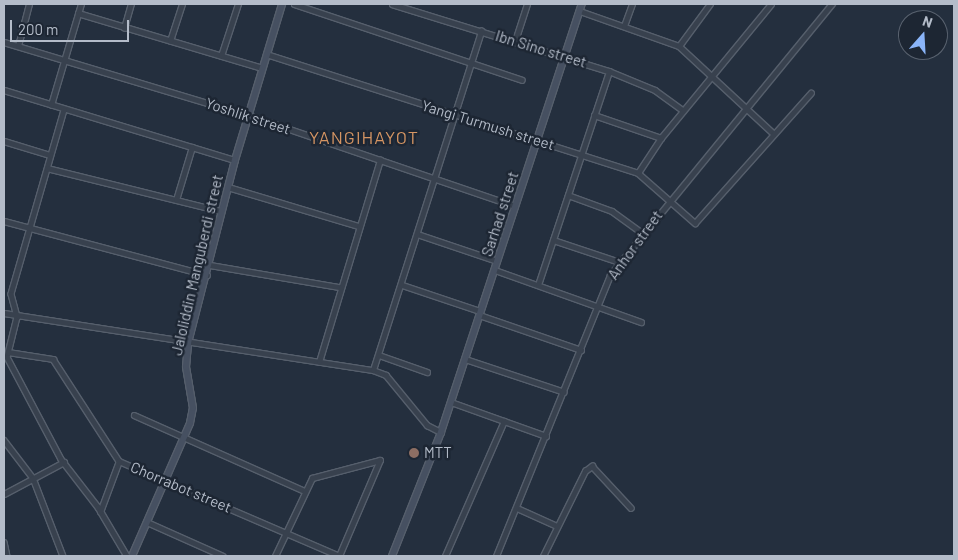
<!DOCTYPE html>
<style>
body{margin:0}
#map{position:relative;width:958px;height:560px;overflow:hidden;background:#242f3e;font-family:Barlow,sans-serif}
div>[style]{position:absolute}
[style*='--x']{left:calc(var(--x)*1px);top:calc(var(--y)*1px);width:calc(var(--w)*1px);rotate:calc(var(--a)*1deg)}
.roads{filter:drop-shadow(1px 0 #565f6c) drop-shadow(-1px 0 #565f6c) drop-shadow(0 1px #565f6c) drop-shadow(0 -1px #565f6c)}
.street>*{height:4.5px;margin:-2.25px;padding:0 2.25px;transform-origin:2.25px;border-radius:2.25px;background:#38414e}
.secondary>*{height:6px;margin:-3px;padding:0 3px;transform-origin:3px;border-radius:3px;background:#465061}
.dots>*{width:14px;height:14px;translate:-50% -50%;box-sizing:border-box;border:2px solid #1d2633;border-radius:50%}
span{translate:-50% -50%;white-space:nowrap;text-align:center;line-height:1.15;-webkit-text-stroke:5px #1d2633;paint-order:stroke}
.street-label{font-size:15px;color:#b4bcc9}
.poi-label{font-size:15px;color:#b4bcc9}
.left{translate:0 -50%;text-align:left}
.quarter-label{font-size:18px;color:#d59563;letter-spacing:1px}
.frame{position:absolute;inset:0;border:5px solid #b4bcc9;pointer-events:none}
.north{position:absolute;left:898px;top:10px;width:50px;height:50px;box-sizing:border-box;background:#1d2633;border:1px solid #59626f;border-radius:50%;rotate:19deg;font-size:14px;font-weight:700;line-height:20px;text-align:center;color:#b4bcc9}
.north::after{content:'';display:block;margin:auto;width:18px;height:22px;background:#8ab4f8;clip-path:polygon(50% 0,100% 100%,50% 72%,0 100%)}
.scale{position:absolute;left:10px;top:20px;width:119px;height:22px;box-sizing:border-box;border:2px solid #b4bcc9;border-top:0;padding-left:6px;font-size:15px;line-height:18px;white-space:nowrap;color:#b4bcc9;-webkit-text-stroke:4px #1d2633;paint-order:stroke}
</style>
<div id="map">
<div class="roads">
<div class="street">
<div style="--x:294;--y:4;--w:240;--a:18.4"></div>
<div style="--x:392;--y:4;--w:227;--a:17.2"></div>
<div style="--x:609;--y:71;--w:50;--a:22.4"></div>
<div style="--x:655;--y:90;--w:34;--a:36"></div>
<div style="--x:580;--y:11;--w:105;--a:19.5"></div>
<div style="--x:679;--y:46;--w:129;--a:42.8"></div>
<div style="--x:78;--y:13;--w:192;--a:16.6"></div>
<div style="--x:624;--y:26;--w:23;--a:-70"></div>
<div style="--x:124;--y:28;--w:25;--a:-74"></div>
<div style="--x:170;--y:41;--w:39;--a:-72"></div>
<div style="--x:515;--y:41;--w:39;--a:-72"></div>
<div style="--x:4;--y:42;--w:255;--a:16.7"></div>
<div style="--x:248;--y:115;--w:282;--a:18.8"></div>
<div style="--x:18;--y:46;--w:43;--a:-75.3"></div>
<div style="--x:679;--y:46;--w:52;--a:-53.6"></div>
<div style="--x:266;--y:54;--w:391;--a:17.7"></div>
<div style="--x:638;--y:173;--w:76;--a:41.3"></div>
<div style="--x:695;--y:223;--w:174;--a:-48.3"></div>
<div style="--x:221;--y:56;--w:55;--a:-71.9"></div>
<div style="--x:4;--y:90;--w:241;--a:16.9"></div>
<div style="--x:51;--y:105;--w:105;--a:-73.5"></div>
<div style="--x:64;--y:110;--w:191;--a:106.1"></div>
<div style="--x:11;--y:294;--w:24;--a:75"></div>
<div style="--x:17;--y:317;--w:41;--a:104"></div>
<div style="--x:7;--y:357;--w:115;--a:62.1"></div>
<div style="--x:61;--y:459;--w:61;--a:52.4"></div>
<div style="--x:98;--y:507;--w:57;--a:59.4"></div>
<div style="--x:594;--y:115;--w:71;--a:18.9"></div>
<div style="--x:4;--y:141;--w:48;--a:16.9"></div>
<div style="--x:47;--y:168;--w:179;--a:13.9"></div>
<div style="--x:638;--y:173;--w:42;--a:-56.7"></div>
<div style="--x:661;--y:138;--w:173;--a:-50.6"></div>
<div style="--x:228;--y:187;--w:137;--a:16.6"></div>
<div style="--x:568;--y:195;--w:47;--a:20"></div>
<div style="--x:612;--y:211;--w:37;--a:36"></div>
<div style="--x:176;--y:200;--w:55;--a:-73.2"></div>
<div style="--x:4;--y:221;--w:210;--a:14.9"></div>
<div style="--x:417;--y:234;--w:84;--a:18.6"></div>
<div style="--x:553;--y:240;--w:70;--a:18.4"></div>
<div style="--x:210;--y:265;--w:131;--a:9.7"></div>
<div style="--x:495;--y:270;--w:155;--a:19.6"></div>
<div style="--x:402;--y:285;--w:82;--a:18.4"></div>
<div style="--x:538;--y:285;--w:225;--a:-71.6"></div>
<div style="--x:4;--y:313;--w:373;--a:8.8"></div>
<div style="--x:373;--y:370;--w:14;--a:21"></div>
<div style="--x:386;--y:375;--w:65;--a:50.6"></div>
<div style="--x:427;--y:425;--w:16;--a:27"></div>
<div style="--x:479;--y:315;--w:108;--a:18.9"></div>
<div style="--x:8;--y:352;--w:46;--a:8.8"></div>
<div style="--x:53;--y:359;--w:121;--a:57.1"></div>
<div style="--x:119;--y:461;--w:241;--a:23.3"></div>
<div style="--x:379;--y:355;--w:51;--a:19.5"></div>
<div style="--x:465;--y:359;--w:104;--a:18.4"></div>
<div style="--x:319;--y:362;--w:211;--a:-73.2"></div>
<div style="--x:373;--y:370;--w:356;--a:-72.3"></div>
<div style="--x:451;--y:402;--w:101;--a:19.7"></div>
<div style="--x:134;--y:415;--w:187;--a:24"></div>
<div style="--x:4;--y:440;--w:48;--a:52.7"></div>
<div style="--x:33;--y:478;--w:84;--a:69"></div>
<div style="--x:4;--y:494;--w:68;--a:-28.1"></div>
<div style="--x:517;--y:508;--w:44;--a:24.2"></div>
<div style="--x:100;--y:512;--w:54;--a:-69.6"></div>
<div style="--x:147;--y:522;--w:83;--a:24.1"></div>
<div style="--x:4;--y:542;--w:14;--a:78"></div>
<div style="--x:275;--y:556;--w:86;--a:-64.6"></div>
<div style="--x:312;--y:478;--w:70;--a:-14.8"></div>
<div style="--x:339;--y:556;--w:104;--a:-66.9"></div>
<div style="--x:445;--y:556;--w:147;--a:-66.4"></div>
<div style="--x:496;--y:556;--w:303;--a:-67.9"></div>
<div style="--x:610;--y:275;--w:350;--a:-50.7"></div>
<div style="--x:543;--y:556;--w:95;--a:-63.7"></div>
<div style="--x:585;--y:471;--w:9;--a:-36"></div>
<div style="--x:592;--y:466;--w:57;--a:47.1"></div>
</div>
<div class="secondary">
<div style="--x:132;--y:556;--w:145;--a:-66.4"></div>
<div style="--x:190;--y:423;--w:15;--a:-79"></div>
<div style="--x:193;--y:408;--w:42;--a:-99.7"></div>
<div style="--x:186;--y:367;--w:24;--a:-85"></div>
<div style="--x:188;--y:343;--w:189;--a:-75.6"></div>
<div style="--x:235;--y:160;--w:163;--a:-73.2"></div>
<div style="--x:392;--y:556;--w:133;--a:-68.4"></div>
<div style="--x:441;--y:432;--w:451;--a:-71.8"></div>
</div>
</div>
<div class="dots">
<div style="left:414px;top:453px;background:#8d6e63"></div>
</div>
<div class="street-label">
<span style="left:541px;top:49px;rotate:17deg">Ibn Sino street</span>
<span style="left:248px;top:116px;rotate:18deg">Yoshlik street</span>
<span style="left:488px;top:125px;rotate:17deg">Yangi Turmush street</span>
<span style="left:500px;top:214px;rotate:-72deg">Sarhad street</span>
<span style="left:635px;top:245px;rotate:-54deg">Anhor street</span>
<span style="left:197px;top:265px;rotate:-77deg">Jaloliddin Manguberdi street</span>
<span style="left:181px;top:487px;rotate:23deg">Chorrabot street</span>
</div>
<div class="poi-label">
<span class="left" style="left:424px;top:453px">MTT</span>
</div>
<div class="quarter-label">
<span style="left:364px;top:137px">YANGIHAYOT</span>
</div>
<div class="frame"></div>
<div class="north">N</div>
<div class="scale">200 m</div>
</div>
